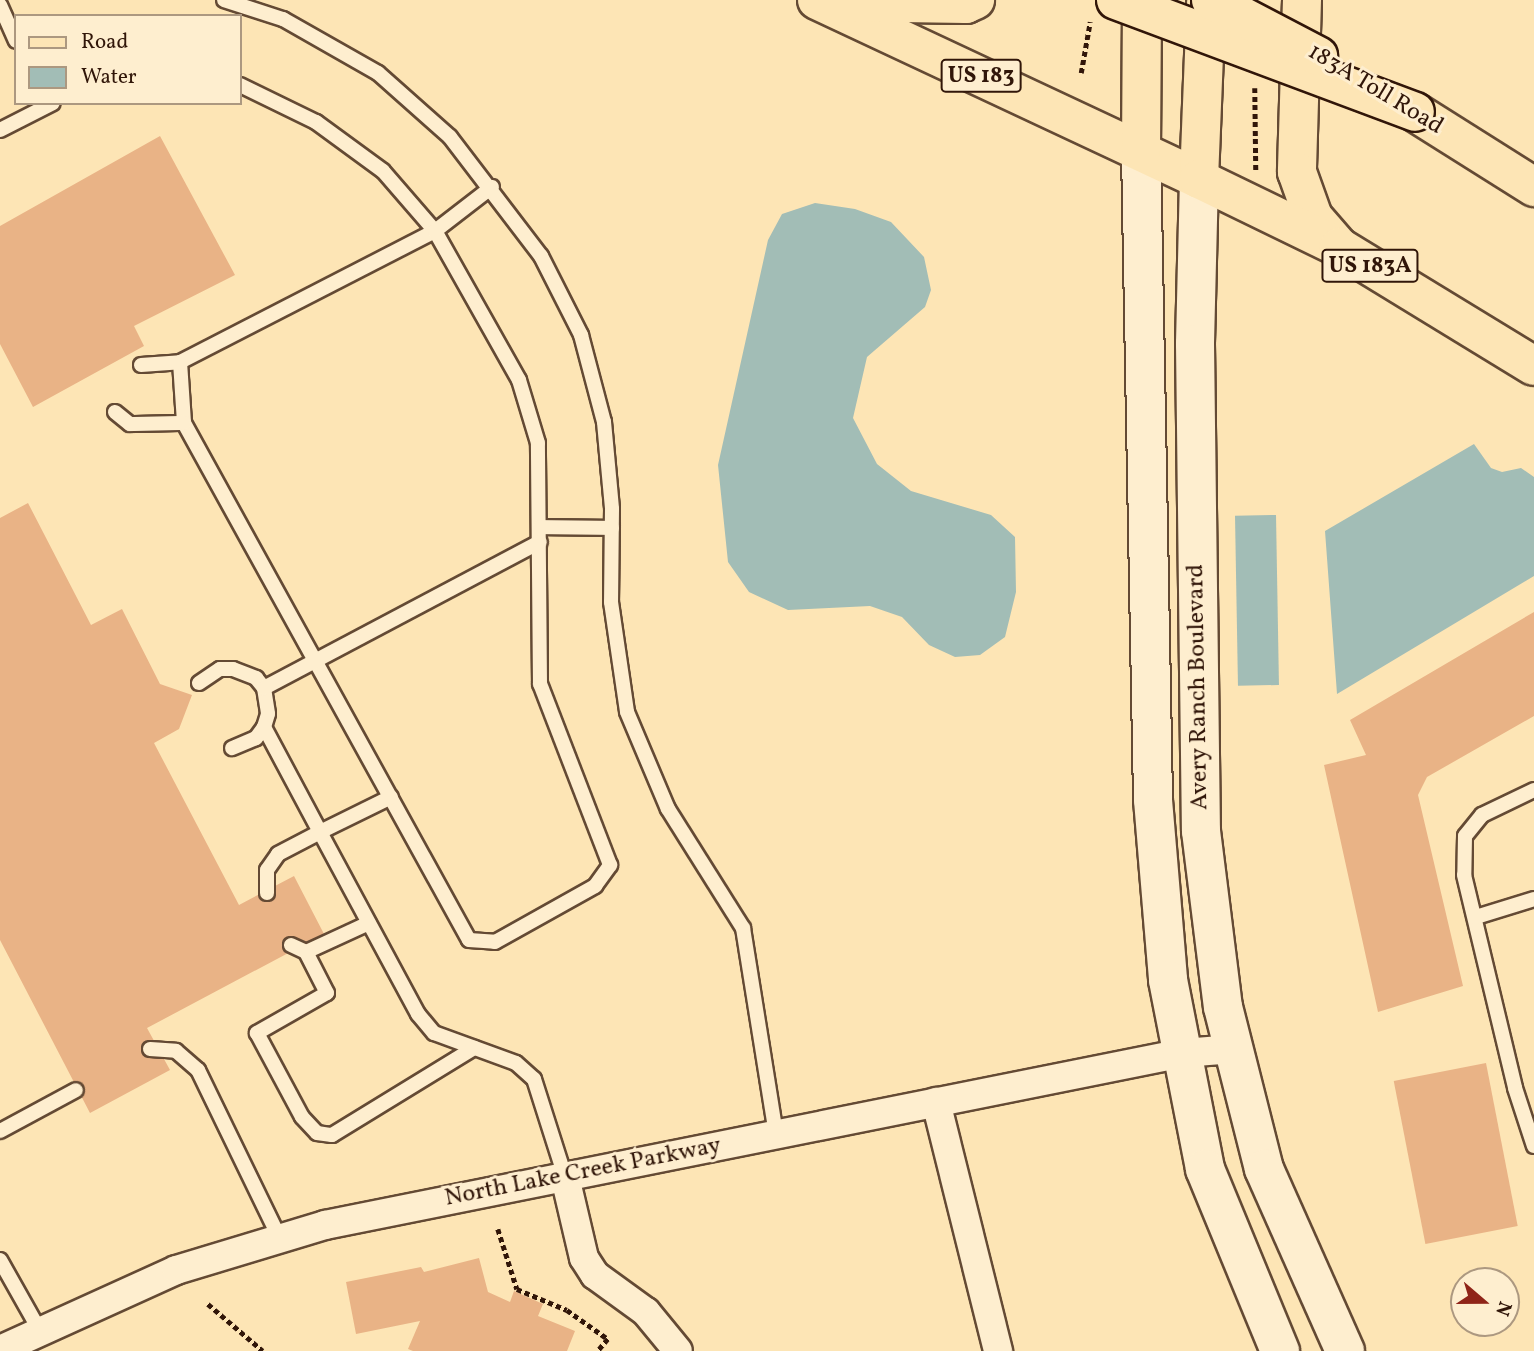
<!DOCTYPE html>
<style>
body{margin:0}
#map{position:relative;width:1534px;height:1351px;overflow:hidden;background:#fde5b5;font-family:Vollkorn,serif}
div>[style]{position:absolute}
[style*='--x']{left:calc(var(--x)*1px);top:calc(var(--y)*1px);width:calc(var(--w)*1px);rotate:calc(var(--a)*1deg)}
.water>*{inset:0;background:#a2bdb6;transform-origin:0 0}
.building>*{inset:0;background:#e9b386;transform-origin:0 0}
.path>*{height:4.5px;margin-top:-2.25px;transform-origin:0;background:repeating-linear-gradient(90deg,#311609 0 5px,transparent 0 8.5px)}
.roads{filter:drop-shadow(2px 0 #644a34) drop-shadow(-2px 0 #644a34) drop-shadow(0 2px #644a34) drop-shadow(0 -2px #644a34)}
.service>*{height:14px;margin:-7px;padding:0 7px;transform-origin:7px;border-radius:7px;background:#feeecf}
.minor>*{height:28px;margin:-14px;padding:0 14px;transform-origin:14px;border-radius:14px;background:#feeecf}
.secondary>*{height:38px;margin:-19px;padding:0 19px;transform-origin:19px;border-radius:19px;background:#feeecf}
.primary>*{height:38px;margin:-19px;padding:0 19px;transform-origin:19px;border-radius:19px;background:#fde5b5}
.motorway>*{height:38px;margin:-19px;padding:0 19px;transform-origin:19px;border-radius:19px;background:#fde5b5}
.bridges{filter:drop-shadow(2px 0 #311609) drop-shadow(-2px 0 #311609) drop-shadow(0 2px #311609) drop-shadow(0 -2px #311609)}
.motorway-bridge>*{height:38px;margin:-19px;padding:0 19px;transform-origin:19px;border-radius:19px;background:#fde5b5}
span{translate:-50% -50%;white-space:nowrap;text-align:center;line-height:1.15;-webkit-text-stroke:6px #feeecf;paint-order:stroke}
.shield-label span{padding:2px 5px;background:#feeecf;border:2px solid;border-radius:5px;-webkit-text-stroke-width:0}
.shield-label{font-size:23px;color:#311609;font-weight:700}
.street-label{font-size:24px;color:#311609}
.legend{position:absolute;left:14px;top:14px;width:228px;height:91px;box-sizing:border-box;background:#feeecf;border:2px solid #ac9880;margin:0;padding:9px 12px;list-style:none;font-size:21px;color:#311609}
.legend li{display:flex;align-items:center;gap:14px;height:35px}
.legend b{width:35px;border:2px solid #ac9880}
.north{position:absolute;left:1450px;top:1267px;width:70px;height:70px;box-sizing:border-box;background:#feeecf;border:2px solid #ac9880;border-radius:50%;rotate:110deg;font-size:19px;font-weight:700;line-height:28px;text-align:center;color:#311609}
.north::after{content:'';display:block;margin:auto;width:24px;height:32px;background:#8f2418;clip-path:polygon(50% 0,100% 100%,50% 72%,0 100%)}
</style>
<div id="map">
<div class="water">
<div style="clip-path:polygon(815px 203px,855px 209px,891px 222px,924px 257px,931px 290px,925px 307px,867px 357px,853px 418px,877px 464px,911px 491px,991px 515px,1015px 537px,1016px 592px,1005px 637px,980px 655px,955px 657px,929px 645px,902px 617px,870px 606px,788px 610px,749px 592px,728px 562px,718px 465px,768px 240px,782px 214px)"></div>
<div style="clip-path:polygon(1474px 444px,1491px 468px,1502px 472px,1521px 468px,1534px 477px,1534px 576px,1337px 694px,1325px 531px)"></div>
<div style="left:1276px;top:515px;width:170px;height:41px;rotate:89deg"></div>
</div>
<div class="building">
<div style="clip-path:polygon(160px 136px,235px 275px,134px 326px,144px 346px,33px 407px,0 344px,0 226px)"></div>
<div style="clip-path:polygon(28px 503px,91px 625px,122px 609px,160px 684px,192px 695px,179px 729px,154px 743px,239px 905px,294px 876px,324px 934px,147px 1028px,170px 1070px,90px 1113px,0 940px,0 518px)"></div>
<div style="clip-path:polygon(1534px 612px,1534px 716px,1427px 777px,1418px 795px,1463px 986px,1378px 1012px,1324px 765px,1366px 755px,1350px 720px)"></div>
<div style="left:1486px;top:1063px;width:166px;height:94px;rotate:79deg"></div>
<div style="clip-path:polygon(479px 1258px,488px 1292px,510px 1302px,514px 1291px,543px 1304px,538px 1316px,575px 1331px,567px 1351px,413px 1351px,408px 1349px,420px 1321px,356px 1334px,346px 1282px,421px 1267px,424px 1272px)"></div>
</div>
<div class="path">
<div style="--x:1081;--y:73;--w:52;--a:-80"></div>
<div style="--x:1255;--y:88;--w:83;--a:89.3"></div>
<div style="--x:498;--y:1229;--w:63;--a:72.4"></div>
<div style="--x:517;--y:1289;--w:54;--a:22.8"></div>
<div style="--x:567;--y:1310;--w:50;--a:35.3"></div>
<div style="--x:608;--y:1339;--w:16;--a:130"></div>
<div style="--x:208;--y:1304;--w:72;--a:40.5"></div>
</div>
<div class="roads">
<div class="service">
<div style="--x:224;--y:0;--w:62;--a:17.9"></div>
<div style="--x:283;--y:19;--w:109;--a:29.6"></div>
<div style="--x:378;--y:73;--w:96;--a:41.6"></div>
<div style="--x:450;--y:137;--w:150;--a:52.6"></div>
<div style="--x:541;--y:256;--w:89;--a:63.1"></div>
<div style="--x:581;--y:335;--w:90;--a:75.2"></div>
<div style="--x:604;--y:422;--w:87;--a:84.7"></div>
<div style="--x:612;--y:509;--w:93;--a:90.6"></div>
<div style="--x:611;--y:602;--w:111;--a:81.7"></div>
<div style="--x:627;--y:712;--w:105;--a:67.1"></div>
<div style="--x:668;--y:809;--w:141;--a:57.8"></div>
<div style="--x:743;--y:928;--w:210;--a:80.9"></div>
<div style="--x:0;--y:5;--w:39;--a:66"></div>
<div style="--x:240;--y:85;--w:85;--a:26"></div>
<div style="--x:316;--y:122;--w:83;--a:36.2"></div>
<div style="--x:383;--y:171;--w:79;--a:49.1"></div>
<div style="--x:435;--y:231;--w:287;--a:152.8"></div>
<div style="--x:180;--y:362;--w:61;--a:86.2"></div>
<div style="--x:184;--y:423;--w:590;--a:61.13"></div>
<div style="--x:469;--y:940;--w:26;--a:4"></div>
<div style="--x:495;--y:942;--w:115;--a:-29.2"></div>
<div style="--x:595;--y:886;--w:26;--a:-54"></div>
<div style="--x:610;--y:865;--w:194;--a:-111.1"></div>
<div style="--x:540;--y:684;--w:241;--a:-90.5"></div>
<div style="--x:538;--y:443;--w:66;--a:-106.8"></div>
<div style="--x:519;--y:380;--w:171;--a:-119.4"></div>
<div style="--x:435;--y:231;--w:72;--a:-37.7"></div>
<div style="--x:0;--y:130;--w:59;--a:-27"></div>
<div style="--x:141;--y:365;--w:39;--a:-4"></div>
<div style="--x:115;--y:412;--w:19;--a:39"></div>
<div style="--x:130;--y:424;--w:54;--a:-1.1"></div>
<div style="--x:540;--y:527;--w:72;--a:0.8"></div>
<div style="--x:199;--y:683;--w:25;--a:-34"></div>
<div style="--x:220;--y:669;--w:13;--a:0"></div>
<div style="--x:233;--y:669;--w:25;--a:21"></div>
<div style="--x:256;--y:678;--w:13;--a:51"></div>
<div style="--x:264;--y:688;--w:26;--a:81"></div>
<div style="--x:268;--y:714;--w:14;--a:107"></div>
<div style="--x:264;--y:727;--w:14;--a:126"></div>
<div style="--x:256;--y:738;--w:26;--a:157"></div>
<div style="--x:264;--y:688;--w:312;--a:-27.9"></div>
<div style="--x:264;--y:727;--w:119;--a:61.9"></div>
<div style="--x:320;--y:832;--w:79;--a:-26.2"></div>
<div style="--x:1534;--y:790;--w:58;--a:154.3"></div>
<div style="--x:1482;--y:815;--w:27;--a:129"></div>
<div style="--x:1465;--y:836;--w:39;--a:91"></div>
<div style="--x:1464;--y:875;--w:219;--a:76.5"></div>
<div style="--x:1515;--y:1088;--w:61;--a:71.9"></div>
<div style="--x:267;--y:893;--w:23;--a:-90"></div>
<div style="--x:267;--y:870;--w:19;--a:-55"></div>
<div style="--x:278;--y:854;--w:47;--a:-27.6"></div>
<div style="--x:320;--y:832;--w:207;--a:61.7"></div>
<div style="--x:418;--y:1014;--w:25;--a:50"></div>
<div style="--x:434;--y:1033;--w:87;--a:20.1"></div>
<div style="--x:516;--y:1063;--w:24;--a:42"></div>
<div style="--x:534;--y:1079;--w:103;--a:72.4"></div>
<div style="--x:1476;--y:917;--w:61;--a:-17.2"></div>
<div style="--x:291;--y:945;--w:17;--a:25"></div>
<div style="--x:306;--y:952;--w:69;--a:-24.7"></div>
<div style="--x:306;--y:952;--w:46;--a:62.9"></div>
<div style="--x:327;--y:993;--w:81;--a:150.3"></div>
<div style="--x:257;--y:1033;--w:95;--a:61.8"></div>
<div style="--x:302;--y:1117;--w:22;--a:47"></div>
<div style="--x:317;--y:1133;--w:15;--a:8"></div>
<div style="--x:332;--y:1135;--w:167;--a:-31.5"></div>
<div style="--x:150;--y:1049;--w:26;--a:4"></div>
<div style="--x:176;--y:1051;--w:29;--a:41"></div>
<div style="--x:198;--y:1070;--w:186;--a:64.1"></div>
<div style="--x:0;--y:1131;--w:86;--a:-28.3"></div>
<div style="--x:0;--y:1260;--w:81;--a:60.6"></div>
</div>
<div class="minor">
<div style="--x:936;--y:1102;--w:257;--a:76"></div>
<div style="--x:565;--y:1177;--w:83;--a:76.8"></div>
<div style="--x:584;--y:1258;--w:20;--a:57"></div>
<div style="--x:595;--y:1275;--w:63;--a:36"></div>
<div style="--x:646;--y:1312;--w:50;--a:50.6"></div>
<div style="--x:0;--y:1350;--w:193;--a:-24.4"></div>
<div style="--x:176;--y:1270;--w:156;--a:-16.8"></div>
<div style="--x:325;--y:1225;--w:875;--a:-11.34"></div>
<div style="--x:1183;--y:1053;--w:51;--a:-4.5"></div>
</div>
<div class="secondary">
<div style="--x:1141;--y:151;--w:649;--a:88.94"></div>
<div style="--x:1153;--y:800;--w:181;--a:85.2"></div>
<div style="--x:1168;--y:980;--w:193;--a:78.9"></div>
<div style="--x:1205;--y:1169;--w:197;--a:67.6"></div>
<div style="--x:1199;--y:179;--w:165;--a:91.4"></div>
<div style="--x:1195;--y:344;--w:487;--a:89.3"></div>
<div style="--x:1201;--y:831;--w:177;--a:82.9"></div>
<div style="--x:1223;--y:1007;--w:167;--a:75.8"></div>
<div style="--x:1264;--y:1169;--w:199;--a:66"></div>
</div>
<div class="primary">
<div style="--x:817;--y:0;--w:422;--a:25.1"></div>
<div style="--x:1199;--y:179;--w:177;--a:-87.7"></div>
<div style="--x:837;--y:2;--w:129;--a:0.9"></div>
<div style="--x:966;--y:4;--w:10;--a:-24"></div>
<div style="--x:1141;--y:151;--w:151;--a:-89.6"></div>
</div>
<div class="motorway">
<div style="--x:1302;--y:0;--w:172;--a:91.7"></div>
<div style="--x:1297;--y:172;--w:48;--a:70.4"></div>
<div style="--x:1313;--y:217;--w:37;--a:49"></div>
<div style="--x:1415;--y:112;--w:141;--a:32.2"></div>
<div style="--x:1199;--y:179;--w:156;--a:25.9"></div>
<div style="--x:1339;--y:247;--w:228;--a:31.4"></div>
</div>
</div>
<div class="bridges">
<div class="motorway-bridge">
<div style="--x:1116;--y:0;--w:319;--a:20.5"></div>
<div style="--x:1211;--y:0;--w:121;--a:27.6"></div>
</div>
</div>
<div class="shield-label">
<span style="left:981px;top:76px">US 183</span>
<span style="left:1370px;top:266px">US 183A</span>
</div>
<div class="street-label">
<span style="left:1375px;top:90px;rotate:31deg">183A Toll Road</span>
<span style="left:1199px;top:687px;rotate:-91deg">Avery Ranch Boulevard</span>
<span style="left:583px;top:1173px;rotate:-11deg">North Lake Creek Parkway</span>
</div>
<ul class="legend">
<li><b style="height:9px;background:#fde5b5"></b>Road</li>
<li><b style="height:19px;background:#a2bdb6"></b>Water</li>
</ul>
<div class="north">N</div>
</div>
